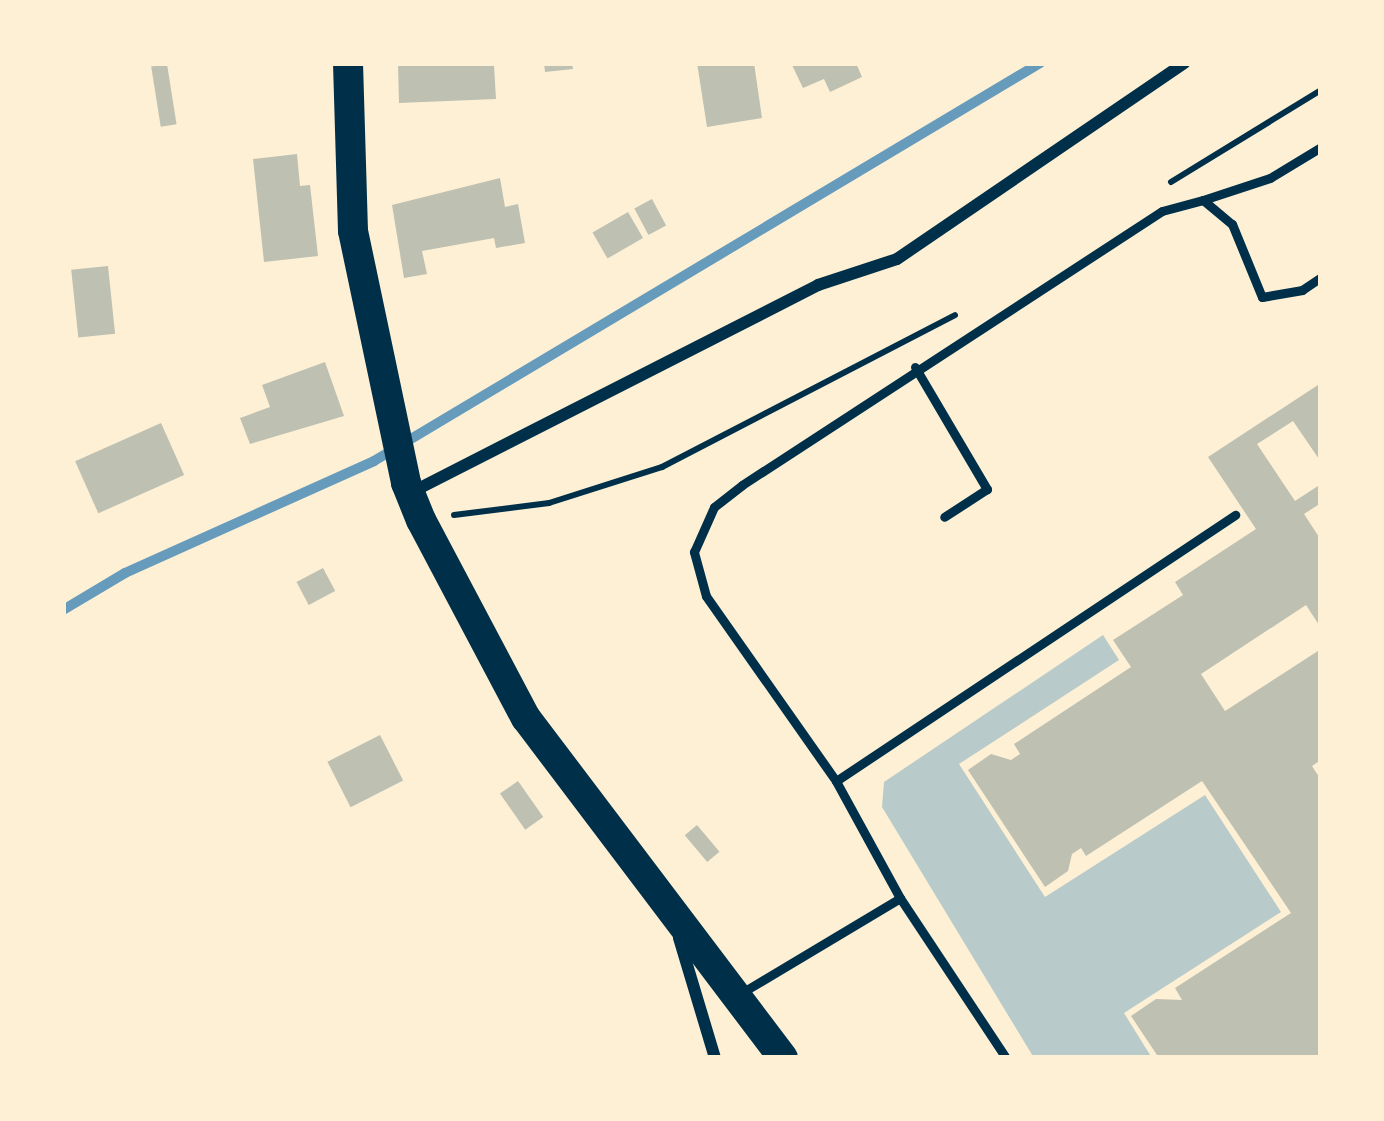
<!DOCTYPE html>
<style>
body{margin:0}
#map{position:relative;width:1384px;height:1121px;overflow:hidden;background:#fdf0d5;font-family:Overpass,sans-serif}
div>[style]{position:absolute}
[style*='--x']{left:calc(var(--x)*1px);top:calc(var(--y)*1px);width:calc(var(--w)*1px);rotate:calc(var(--a)*1deg)}
.green>*{inset:0;background:#b9caca}
.stream>*{height:10px;margin:-5px;padding:0 5px;transform-origin:5px;border-radius:5px;background:#669bbc}
.building>*{inset:0;background:#bec0b2;transform-origin:0 0}
.path>*{height:6px;margin:-3px;padding:0 3px;transform-origin:3px;border-radius:3px;background:#003049}
.service>*{height:9px;margin:-4.5px;padding:0 4.5px;transform-origin:4.5px;border-radius:4.5px;background:#003049}
.minor>*{height:12px;margin:-6px;padding:0 6px;transform-origin:6px;border-radius:6px;background:#003049}
.primary>*{height:30px;margin:-15px;padding:0 15px;transform-origin:15px;border-radius:15px;background:#003049}
span{translate:-50% -50%;white-space:nowrap;text-align:center;line-height:1.15;-webkit-text-stroke:10px #fdf0d5;paint-order:stroke}
.frame{position:absolute;inset:0;border:66px solid #fdf0d5;pointer-events:none}
</style>
<div id="map">
<div class="green">
<div style="clip-path:polygon(1103px 635px,1119px 660px,959px 764px,1045px 897px,1205px 795px,1281px 912px,1124px 1013px,1152px 1058px,1034px 1058px,882px 807px,884px 782px)"></div>
</div>
<div class="stream">
<div style="--x:63;--y:610;--w:72;--a:-30.8"></div>
<div style="--x:125;--y:573;--w:273;--a:-24.2"></div>
<div style="--x:374;--y:461;--w:776;--a:-30.86"></div>
</div>
<div class="building">
<div style="clip-path:polygon(398px 63px,494px 66px,496px 99px,399px 103px)"></div>
<div style="clip-path:polygon(544px 63px,572px 63px,573px 69px,545px 72px)"></div>
<div style="clip-path:polygon(697px 63px,754px 63px,762px 118px,707px 127px)"></div>
<div style="clip-path:polygon(791px 63px,856px 63px,862px 77px,830px 92px,824px 79px,803px 88px)"></div>
<div style="left:167px;top:64px;width:61px;height:16px;rotate:81deg"></div>
<div style="clip-path:polygon(297px 154px,300px 186px,310px 185px,318px 256px,264px 262px,253px 159px)"></div>
<div style="clip-path:polygon(500px 178px,505px 207px,518px 204px,525px 243px,496px 248px,494px 238px,422px 251px,427px 274px,404px 278px,392px 205px)"></div>
<div style="left:652px;top:199px;width:30px;height:20px;rotate:62deg"></div>
<div style="left:628px;top:212px;width:30px;height:41px;rotate:60deg"></div>
<div style="left:108px;top:266px;width:68px;height:37px;rotate:84deg"></div>
<div style="clip-path:polygon(325px 362px,344px 416px,250px 444px,240px 418px,270px 407px,262px 385px)"></div>
<div style="clip-path:polygon(1321px 383px,1321px 462px,1293px 421px,1257px 444px,1295px 501px,1321px 484px,1321px 503px,1304px 514px,1321px 540px,1321px 628px,1306px 605px,1201px 674px,1225px 711px,1321px 649px,1321px 760px,1312px 766px,1321px 780px,1321px 1056px,1159px 1058px,1131px 1016px,1156px 999px,1182px 1000px,1175px 988px,1291px 913px,1202px 781px,1086px 856px,1081px 848px,1072px 854px,1068px 871px,1045px 887px,968px 770px,991px 754px,1011px 760px,1020px 754px,1014px 744px,1131px 667px,1113px 640px,1183px 595px,1175px 582px,1256px 529px,1208px 457px)"></div>
<div style="left:161px;top:423px;width:57px;height:94px;rotate:66deg"></div>
<div style="left:323px;top:568px;width:26px;height:30px;rotate:62deg"></div>
<div style="left:380px;top:735px;width:51px;height:59px;rotate:63deg"></div>
<div style="left:518px;top:781px;width:44px;height:22px;rotate:55deg"></div>
<div style="left:697px;top:825px;width:35px;height:16px;rotate:50deg"></div>
</div>
<div class="path">
<div style="--x:1171;--y:182;--w:176;--a:-31.5"></div>
<div style="--x:454;--y:515;--w:96;--a:-7.2"></div>
<div style="--x:549;--y:503;--w:119;--a:-17.7"></div>
<div style="--x:662;--y:467;--w:330;--a:-27.4"></div>
</div>
<div class="service">
<div style="--x:1203;--y:200;--w:71;--a:-18.2"></div>
<div style="--x:1270;--y:178;--w:60;--a:-31.3"></div>
<div style="--x:915;--y:367;--w:142;--a:59.5"></div>
<div style="--x:987;--y:489;--w:51;--a:146.9"></div>
<div style="--x:836;--y:781;--w:480;--a:-33.7"></div>
<div style="--x:743;--y:992;--w:183;--a:-30.9"></div>
<div style="--x:1006;--y:1058;--w:192;--a:-123.5"></div>
<div style="--x:900;--y:898;--w:133;--a:-118.7"></div>
<div style="--x:836;--y:781;--w:226;--a:-125.1"></div>
<div style="--x:706;--y:596;--w:46;--a:-105.3"></div>
<div style="--x:694;--y:552;--w:49;--a:-66"></div>
<div style="--x:714;--y:507;--w:36;--a:-38"></div>
<div style="--x:742;--y:485;--w:501;--a:-33.12"></div>
<div style="--x:1162;--y:211;--w:42;--a:-15"></div>
<div style="--x:1203;--y:200;--w:38;--a:40"></div>
<div style="--x:1232;--y:224;--w:79;--a:67.7"></div>
<div style="--x:1262;--y:297;--w:41;--a:-9.9"></div>
<div style="--x:1302;--y:290;--w:23;--a:-34"></div>
</div>
<div class="minor">
<div style="--x:412;--y:492;--w:456;--a:-27"></div>
<div style="--x:818;--y:285;--w:83;--a:-18.2"></div>
<div style="--x:897;--y:259;--w:348;--a:-34.3"></div>
<div style="--x:679;--y:938;--w:125;--a:73.3"></div>
</div>
<div class="primary">
<div style="--x:348;--y:63;--w:168;--a:88.3"></div>
<div style="--x:353;--y:231;--w:258;--a:78.1"></div>
<div style="--x:406;--y:483;--w:40;--a:68"></div>
<div style="--x:421;--y:520;--w:224;--a:62.1"></div>
<div style="--x:526;--y:718;--w:426;--a:52.9"></div>
</div>
<div class="frame"></div>
</div>
